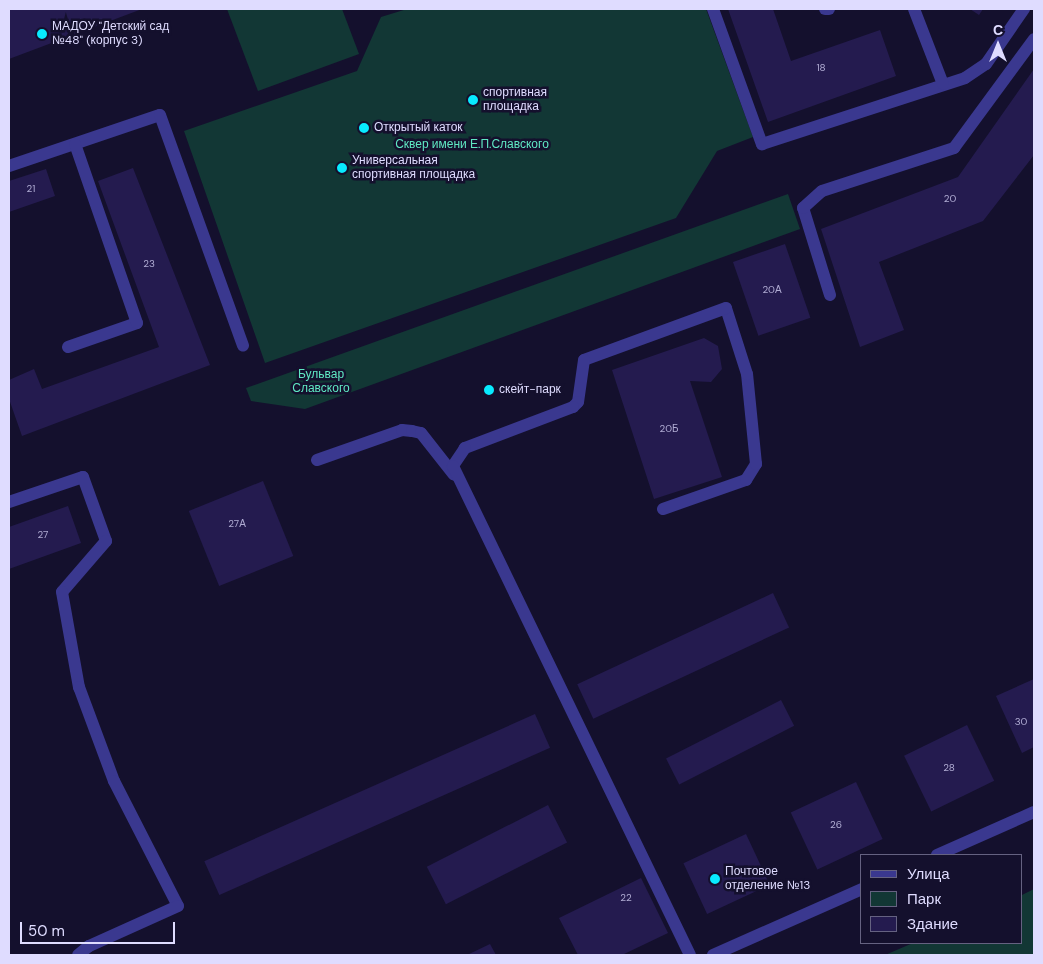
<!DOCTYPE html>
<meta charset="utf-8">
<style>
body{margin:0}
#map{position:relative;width:1043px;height:964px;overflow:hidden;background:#14102d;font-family:"DM Sans",sans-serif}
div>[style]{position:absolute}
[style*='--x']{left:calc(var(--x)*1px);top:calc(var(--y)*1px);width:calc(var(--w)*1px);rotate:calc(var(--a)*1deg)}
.green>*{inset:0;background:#123735}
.building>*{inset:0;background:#241b4f;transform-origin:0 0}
.minor>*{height:12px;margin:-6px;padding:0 6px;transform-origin:6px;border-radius:6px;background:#3a388f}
.dots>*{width:14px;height:14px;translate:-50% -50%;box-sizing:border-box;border:2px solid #14102d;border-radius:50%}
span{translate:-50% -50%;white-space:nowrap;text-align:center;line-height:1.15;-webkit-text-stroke:5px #14102d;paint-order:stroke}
.number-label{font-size:10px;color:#b0acd3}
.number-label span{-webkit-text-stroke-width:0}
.poi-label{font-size:12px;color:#dfdcff}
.left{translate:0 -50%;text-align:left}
.park-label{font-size:12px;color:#5fe8c3}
.frame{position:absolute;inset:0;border:10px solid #dfdcff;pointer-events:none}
.legend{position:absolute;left:860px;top:854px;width:162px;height:90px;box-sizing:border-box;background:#14102d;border:1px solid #656281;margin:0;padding:6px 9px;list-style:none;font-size:15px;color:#dfdcff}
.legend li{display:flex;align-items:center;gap:10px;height:25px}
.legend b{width:25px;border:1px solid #656281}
.north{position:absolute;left:973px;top:20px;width:50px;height:50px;-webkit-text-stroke:4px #14102d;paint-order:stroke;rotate:0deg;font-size:14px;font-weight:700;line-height:20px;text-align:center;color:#dfdcff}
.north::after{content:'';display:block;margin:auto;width:18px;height:22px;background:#dfdcff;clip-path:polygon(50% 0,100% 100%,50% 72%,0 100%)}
.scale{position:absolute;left:20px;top:922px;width:155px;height:22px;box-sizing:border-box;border:2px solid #dfdcff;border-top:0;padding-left:6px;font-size:15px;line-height:18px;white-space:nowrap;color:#dfdcff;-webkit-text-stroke:4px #14102d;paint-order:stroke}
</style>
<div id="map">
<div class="green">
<div style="clip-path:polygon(227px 9px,342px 9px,359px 54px,258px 91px)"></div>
<div style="clip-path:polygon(407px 9px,706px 9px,753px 137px,717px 151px,676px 218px,265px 363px,184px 131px,357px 71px,381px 17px)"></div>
<div style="clip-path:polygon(788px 194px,800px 229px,305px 409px,251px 401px,246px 388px)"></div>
<div style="clip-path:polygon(1034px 889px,1034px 955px,885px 955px,913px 943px,1022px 943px,1022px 895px)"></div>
</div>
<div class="building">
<div style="clip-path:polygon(9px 9px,142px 9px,9px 59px)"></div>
<div style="clip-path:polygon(728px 9px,773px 9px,791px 61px,880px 30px,896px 76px,768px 122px)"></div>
<div style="clip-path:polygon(970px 9px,983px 9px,979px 15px)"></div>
<div style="clip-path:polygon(1034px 69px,1034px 155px,983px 221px,879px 262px,904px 330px,860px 347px,821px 229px,958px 177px)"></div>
<div style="clip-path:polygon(133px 168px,210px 365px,22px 436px,9px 399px,9px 380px,34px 369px,42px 389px,159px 347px,98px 181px)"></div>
<div style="clip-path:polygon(46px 169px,55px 196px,9px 212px,9px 181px)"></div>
<div style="left:785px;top:244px;width:78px;height:55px;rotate:71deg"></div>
<div style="clip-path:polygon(704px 338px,718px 346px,722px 369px,711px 382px,690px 381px,722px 477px,654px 499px,612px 370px)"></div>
<div style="left:263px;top:481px;width:81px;height:80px;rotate:68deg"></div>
<div style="clip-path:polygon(68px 506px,81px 543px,9px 569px,9px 527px)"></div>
<div style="left:773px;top:593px;width:38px;height:216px;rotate:65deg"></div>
<div style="clip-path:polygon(1034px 679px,1034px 747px,1022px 753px,996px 696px)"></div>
<div style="left:781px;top:700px;width:29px;height:129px;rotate:63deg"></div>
<div style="left:535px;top:714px;width:37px;height:362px;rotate:66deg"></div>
<div style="left:967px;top:725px;width:62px;height:70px;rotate:64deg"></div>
<div style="left:856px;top:782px;width:63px;height:72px;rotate:65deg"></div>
<div style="left:548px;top:805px;width:42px;height:136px;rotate:63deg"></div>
<div style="left:746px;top:834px;width:56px;height:69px;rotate:65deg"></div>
<div style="clip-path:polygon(641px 878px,668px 933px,622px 955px,578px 955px,559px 918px)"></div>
<div style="clip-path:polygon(490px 944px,496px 955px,467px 955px)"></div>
</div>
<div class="minor">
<div style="--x:713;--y:9;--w:144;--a:70.1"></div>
<div style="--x:762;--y:144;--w:213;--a:-18"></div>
<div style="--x:965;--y:78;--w:25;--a:-34"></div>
<div style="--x:986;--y:64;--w:67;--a:-55.4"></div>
<div style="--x:825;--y:9;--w:4;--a:0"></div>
<div style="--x:914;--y:9;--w:80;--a:68.9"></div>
<div style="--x:9;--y:166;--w:159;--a:-18.7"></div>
<div style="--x:160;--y:115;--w:245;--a:70.2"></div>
<div style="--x:830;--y:295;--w:91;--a:-107.2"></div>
<div style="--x:803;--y:208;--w:25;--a:-42"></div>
<div style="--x:822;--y:191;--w:139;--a:-18"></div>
<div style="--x:954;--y:148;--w:135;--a:-53.7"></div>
<div style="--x:68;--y:347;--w:73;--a:-19.2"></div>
<div style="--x:137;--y:323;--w:189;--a:-109.1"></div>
<div style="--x:317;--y:460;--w:90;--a:-19.4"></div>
<div style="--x:402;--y:430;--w:10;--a:6"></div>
<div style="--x:412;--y:431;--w:9;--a:13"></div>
<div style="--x:421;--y:433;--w:53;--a:51.8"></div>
<div style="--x:9;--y:502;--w:78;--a:-18.7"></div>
<div style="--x:83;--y:477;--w:68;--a:70.2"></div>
<div style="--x:106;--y:541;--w:67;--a:130.8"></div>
<div style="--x:62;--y:592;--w:97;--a:79.9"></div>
<div style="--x:79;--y:687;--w:100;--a:69.6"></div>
<div style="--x:114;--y:781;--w:140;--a:62.9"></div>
<div style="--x:178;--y:906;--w:98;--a:155.8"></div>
<div style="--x:89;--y:946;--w:14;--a:141"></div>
<div style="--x:663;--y:509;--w:88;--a:-19.3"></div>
<div style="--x:746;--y:480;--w:19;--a:-58"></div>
<div style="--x:756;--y:464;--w:90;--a:-95.7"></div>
<div style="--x:747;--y:374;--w:69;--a:-107.7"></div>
<div style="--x:726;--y:308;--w:151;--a:159.9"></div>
<div style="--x:584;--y:360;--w:42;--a:98.1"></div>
<div style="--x:578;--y:402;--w:7;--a:135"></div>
<div style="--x:573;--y:407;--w:116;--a:159.2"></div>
<div style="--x:465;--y:448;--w:22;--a:124"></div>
<div style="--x:453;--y:466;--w:543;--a:64.14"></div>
<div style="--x:937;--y:855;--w:106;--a:-23.9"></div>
<div style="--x:713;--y:955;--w:163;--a:-23.9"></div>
</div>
<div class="dots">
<div style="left:42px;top:34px;background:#08ebff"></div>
<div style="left:473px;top:100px;background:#08ebff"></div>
<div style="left:364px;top:128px;background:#08ebff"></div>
<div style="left:342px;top:168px;background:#08ebff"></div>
<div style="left:489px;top:390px;background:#08ebff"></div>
<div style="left:715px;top:879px;background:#08ebff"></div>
</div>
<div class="number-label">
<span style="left:821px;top:68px">18</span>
<span style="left:31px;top:189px">21</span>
<span style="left:950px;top:199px">20</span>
<span style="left:149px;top:264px">23</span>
<span style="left:772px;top:290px">20А</span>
<span style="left:669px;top:429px">20Б</span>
<span style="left:237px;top:524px">27А</span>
<span style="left:43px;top:535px">27</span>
<span style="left:1021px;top:722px">30</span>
<span style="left:949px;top:768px">28</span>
<span style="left:836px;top:825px">26</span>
<span style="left:626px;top:898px">22</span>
</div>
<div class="poi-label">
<span class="left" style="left:52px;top:34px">МАДОУ "Детский сад<br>№48" (корпус 3)</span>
<span class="left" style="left:483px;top:100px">спортивная<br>площадка</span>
<span class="left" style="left:374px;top:128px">Открытый каток</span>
<span class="left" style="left:352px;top:168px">Универсальная<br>спортивная площадка</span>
<span class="left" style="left:499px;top:390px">скейт-парк</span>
<span class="left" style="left:725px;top:879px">Почтовое<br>отделение №13</span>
</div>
<div class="park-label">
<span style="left:472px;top:145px">Сквер имени Е.П.Славского</span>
<span style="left:321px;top:382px">Бульвар<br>Славского</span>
</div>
<div class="frame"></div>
<ul class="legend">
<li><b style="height:6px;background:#3a388f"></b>Улица</li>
<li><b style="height:14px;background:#123735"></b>Парк</li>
<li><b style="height:14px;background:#241b4f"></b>Здание</li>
</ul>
<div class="north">С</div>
<div class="scale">50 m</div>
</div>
